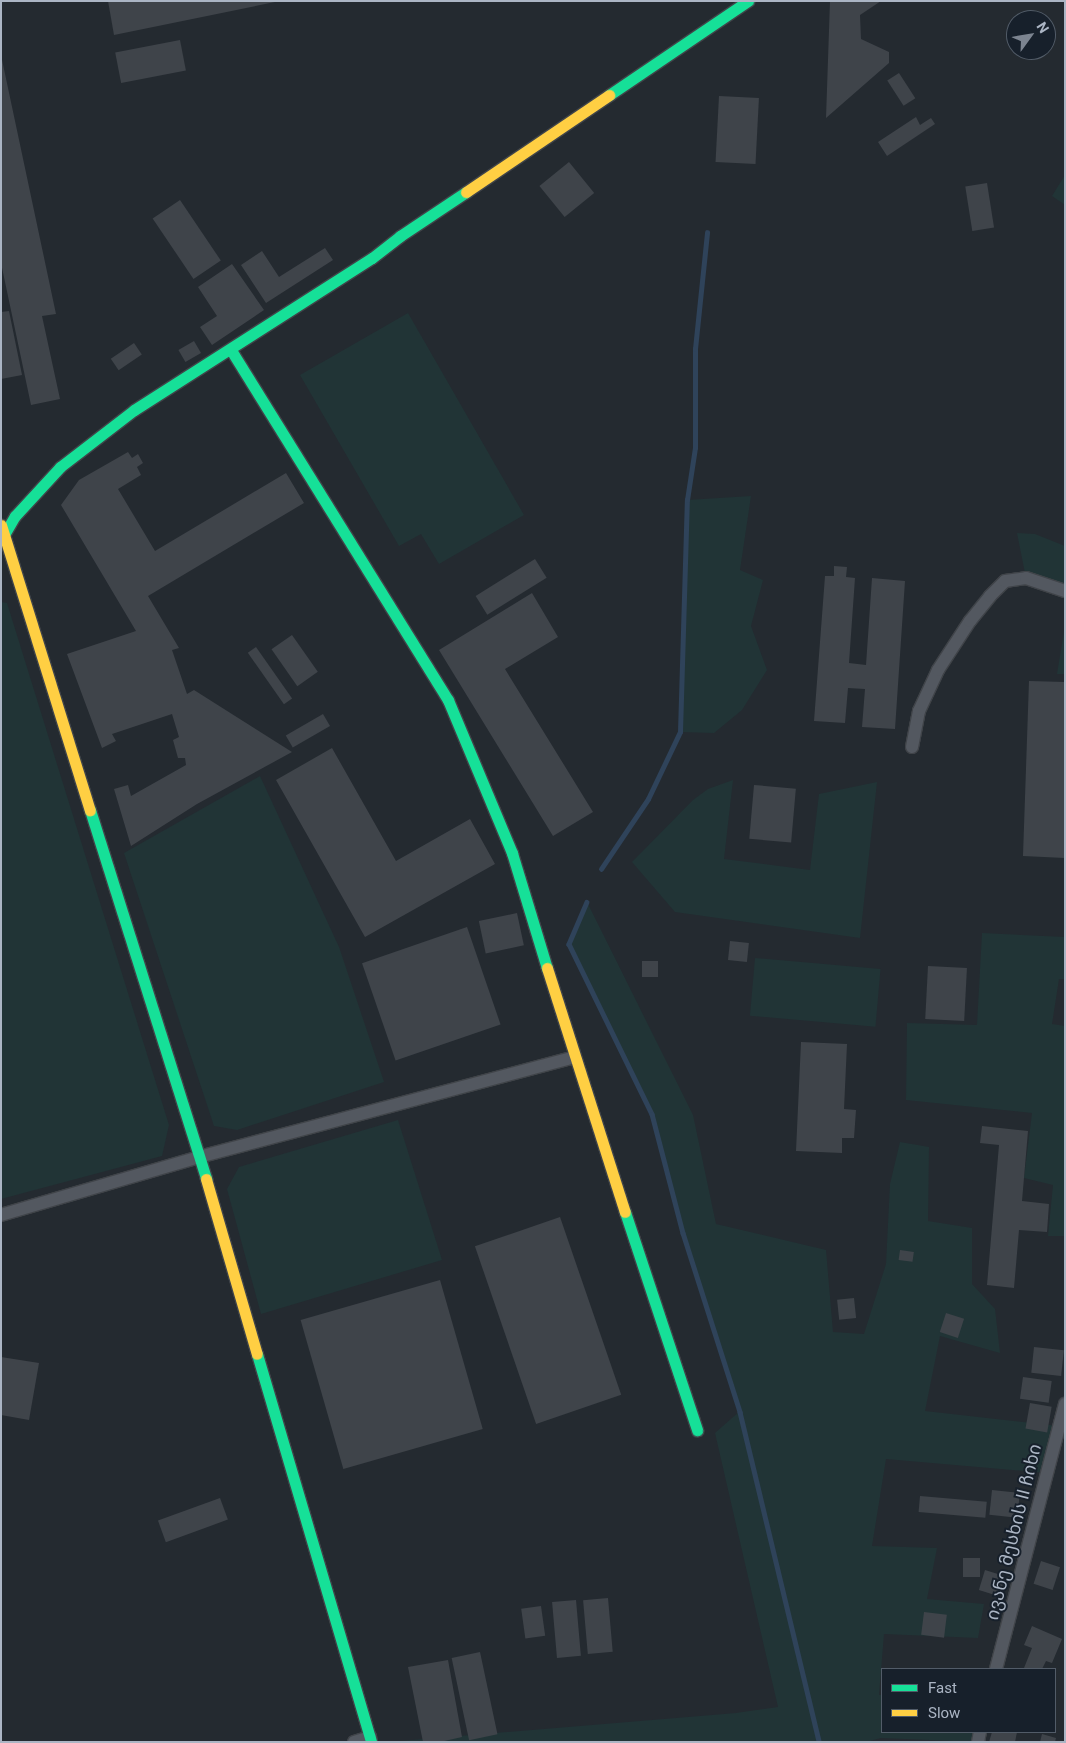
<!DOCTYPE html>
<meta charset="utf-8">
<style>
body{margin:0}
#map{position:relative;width:1066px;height:1743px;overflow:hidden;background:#242a30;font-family:Roboto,"Noto Sans Georgian",sans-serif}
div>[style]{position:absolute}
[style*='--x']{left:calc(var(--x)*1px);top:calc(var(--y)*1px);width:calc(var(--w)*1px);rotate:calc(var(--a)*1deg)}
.green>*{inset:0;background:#213436;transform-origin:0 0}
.stream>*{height:4.5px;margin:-2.25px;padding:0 2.25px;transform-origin:2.25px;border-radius:2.25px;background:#2f435a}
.building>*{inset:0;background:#3f444a;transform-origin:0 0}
.roads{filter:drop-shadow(1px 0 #404449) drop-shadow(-1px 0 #404449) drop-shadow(0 1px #404449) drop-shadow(0 -1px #404449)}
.street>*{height:12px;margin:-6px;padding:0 6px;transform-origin:6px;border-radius:6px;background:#535860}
.fast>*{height:11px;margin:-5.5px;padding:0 5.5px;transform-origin:5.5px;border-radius:5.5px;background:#16e098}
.slow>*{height:11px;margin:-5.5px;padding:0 5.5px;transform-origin:5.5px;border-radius:5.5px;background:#ffcf43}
span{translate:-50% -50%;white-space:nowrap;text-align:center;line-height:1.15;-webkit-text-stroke:4px #17202b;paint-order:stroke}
.street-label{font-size:18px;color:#abb5c4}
.frame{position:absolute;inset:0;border:2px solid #abb5c4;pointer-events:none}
.legend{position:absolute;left:881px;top:1668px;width:175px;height:65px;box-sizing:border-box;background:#17202b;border:1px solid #525c68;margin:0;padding:6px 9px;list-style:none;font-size:15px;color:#abb5c4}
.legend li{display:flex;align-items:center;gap:10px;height:25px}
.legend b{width:25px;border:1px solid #525c68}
.north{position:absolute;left:1006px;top:10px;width:50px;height:50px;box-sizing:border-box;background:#17202b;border:1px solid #525c68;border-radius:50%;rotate:58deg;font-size:14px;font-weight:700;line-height:20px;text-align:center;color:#abb5c4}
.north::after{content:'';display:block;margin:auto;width:18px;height:22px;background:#7c8490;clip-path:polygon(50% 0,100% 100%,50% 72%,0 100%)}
</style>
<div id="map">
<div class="green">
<div style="clip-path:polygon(1065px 175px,1065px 205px,1052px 196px)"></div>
<div style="clip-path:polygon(408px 313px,524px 515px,439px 564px,421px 534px,399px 546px,300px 375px)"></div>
<div style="clip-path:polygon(751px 496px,740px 570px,763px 580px,751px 626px,767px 670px,742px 710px,714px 733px,680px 732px,687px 500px)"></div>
<div style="clip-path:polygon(1017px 533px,1035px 534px,1065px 546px,1065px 591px,1026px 578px)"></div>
<div style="clip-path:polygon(1px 602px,7px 603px,169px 1125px,162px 1156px,1px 1199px)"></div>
<div style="clip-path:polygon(1065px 626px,1065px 674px,1057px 674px)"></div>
<div style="clip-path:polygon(260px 776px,339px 947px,384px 1082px,237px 1130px,214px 1126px,124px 853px)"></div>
<div style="clip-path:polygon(733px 780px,724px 859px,810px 870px,819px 794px,877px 782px,860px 938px,675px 912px,632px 862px,693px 800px,708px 789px)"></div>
<div style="clip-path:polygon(587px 902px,693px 1115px,716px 1224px,826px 1250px,833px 1332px,864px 1334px,886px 1264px,890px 1184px,900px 1142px,929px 1147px,928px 1221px,972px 1228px,972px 1284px,995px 1309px,1000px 1353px,940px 1336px,925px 1411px,1059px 1426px,1047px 1473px,886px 1459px,872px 1546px,937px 1548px,927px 1599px,984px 1604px,978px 1638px,884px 1634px,879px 1695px,882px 1695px,882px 1732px,980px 1732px,978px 1742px,881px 1738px,866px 1742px,388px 1742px,736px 1713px,778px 1707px,715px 1433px,740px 1411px,683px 1233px,652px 1114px,569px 944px)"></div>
<div style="clip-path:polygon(982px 933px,1065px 937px,1065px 979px,1059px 979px,1052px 1024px,1065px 1026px,1065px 1236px,1048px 1236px,1053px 1185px,1024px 1178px,1032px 1113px,906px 1100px,907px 1023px,977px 1025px)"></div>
<div style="left:755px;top:958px;width:126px;height:58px;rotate:5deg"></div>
<div style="clip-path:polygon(398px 1120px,442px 1260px,261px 1314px,227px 1189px,239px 1167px)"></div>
</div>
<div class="stream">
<div style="--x:601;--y:869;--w:84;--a:-56.1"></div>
<div style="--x:648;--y:799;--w:74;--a:-64.5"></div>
<div style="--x:680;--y:732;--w:232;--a:-88.3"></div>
<div style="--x:687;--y:500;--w:53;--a:-81.3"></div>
<div style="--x:695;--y:448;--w:99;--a:-90"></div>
<div style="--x:695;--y:349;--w:117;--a:-84.1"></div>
<div style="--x:587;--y:902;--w:46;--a:113.2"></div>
<div style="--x:569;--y:944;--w:189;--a:64"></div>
<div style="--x:652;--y:1114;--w:123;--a:75.4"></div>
<div style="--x:683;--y:1233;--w:188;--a:72.3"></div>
<div style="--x:740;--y:1412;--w:339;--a:76.5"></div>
</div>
<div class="building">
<div style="clip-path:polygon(108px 1px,275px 1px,275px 2px,114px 35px)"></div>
<div style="clip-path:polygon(830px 1px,881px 1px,860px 15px,861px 39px,889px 52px,889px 63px,826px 118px)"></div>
<div style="left:180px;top:40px;width:31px;height:66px;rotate:79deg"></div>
<div style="clip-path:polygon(1px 55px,56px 314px,42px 316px,60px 399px,31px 405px,1px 263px)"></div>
<div style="left:899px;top:73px;width:30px;height:14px;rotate:57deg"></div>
<div style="left:719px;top:96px;width:40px;height:66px;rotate:3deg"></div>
<div style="clip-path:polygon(916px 117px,920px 125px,931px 118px,935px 124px,887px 156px,878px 142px)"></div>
<div style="left:569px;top:162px;width:40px;height:38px;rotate:51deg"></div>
<div style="left:987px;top:183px;width:45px;height:22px;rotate:81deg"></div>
<div style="left:180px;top:200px;width:73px;height:33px;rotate:56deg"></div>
<div style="clip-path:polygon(325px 248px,333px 260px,266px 303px,241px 265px,262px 251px,279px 277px)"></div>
<div style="clip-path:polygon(232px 264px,264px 310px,212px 345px,200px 327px,217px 316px,198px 287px)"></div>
<div style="clip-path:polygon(9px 311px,22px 375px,1px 379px,1px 312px)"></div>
<div style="left:194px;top:341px;width:14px;height:18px;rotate:60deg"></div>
<div style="left:134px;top:343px;width:14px;height:28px;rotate:56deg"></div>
<div style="clip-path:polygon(128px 452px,132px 458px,138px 454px,143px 463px,137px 467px,141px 475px,118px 489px,155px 551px,286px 473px,304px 503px,148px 596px,179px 648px,172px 650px,187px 694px,194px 690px,292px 752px,197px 804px,131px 846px,114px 789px,128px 785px,131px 796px,186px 765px,185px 758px,178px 758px,173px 740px,179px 737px,172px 714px,112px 734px,116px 741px,102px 748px,67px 654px,136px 631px,61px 505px,79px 480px)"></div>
<div style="left:535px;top:559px;width:22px;height:70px;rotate:58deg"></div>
<div style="clip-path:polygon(834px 566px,847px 567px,846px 577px,855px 578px,849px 663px,866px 665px,872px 578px,905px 581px,895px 729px,862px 727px,865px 689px,848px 688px,845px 723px,814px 721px,825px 576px,834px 576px)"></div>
<div style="clip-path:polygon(532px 593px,558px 637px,505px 669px,593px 812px,553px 836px,439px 650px)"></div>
<div style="left:292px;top:635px;width:45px;height:25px;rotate:55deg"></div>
<div style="left:256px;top:647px;width:63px;height:10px;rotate:55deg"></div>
<div style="clip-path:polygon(1029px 681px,1065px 682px,1065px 858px,1023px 856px)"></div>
<div style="left:323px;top:714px;width:14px;height:43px;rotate:60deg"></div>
<div style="clip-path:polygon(332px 748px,396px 861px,470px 819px,495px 864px,365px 937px,276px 780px)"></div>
<div style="left:754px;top:785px;width:42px;height:54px;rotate:5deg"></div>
<div style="left:517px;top:913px;width:33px;height:39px;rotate:78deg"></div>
<div style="left:467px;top:927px;width:103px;height:111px;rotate:71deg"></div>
<div style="left:730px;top:941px;width:19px;height:19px;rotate:6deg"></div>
<div style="left:642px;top:961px;width:16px;height:16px"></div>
<div style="left:928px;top:966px;width:39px;height:53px;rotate:3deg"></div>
<div style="clip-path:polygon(801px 1042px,847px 1044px,844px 1109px,856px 1110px,854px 1138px,842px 1138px,842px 1153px,796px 1151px)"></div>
<div style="clip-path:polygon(982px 1126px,1028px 1131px,1022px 1201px,1049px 1204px,1047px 1232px,1019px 1230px,1014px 1288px,987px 1285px,999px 1145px,980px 1143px)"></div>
<div style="left:560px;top:1217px;width:188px;height:90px;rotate:71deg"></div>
<div style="left:900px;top:1250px;width:14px;height:10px;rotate:8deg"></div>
<div style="left:440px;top:1280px;width:155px;height:145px;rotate:74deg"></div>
<div style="left:854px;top:1298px;width:20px;height:17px;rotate:84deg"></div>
<div style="left:946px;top:1313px;width:19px;height:20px;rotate:18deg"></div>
<div style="left:1034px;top:1347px;width:30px;height:26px;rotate:6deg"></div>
<div style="clip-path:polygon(1px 1357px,39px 1363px,29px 1420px,1px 1415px)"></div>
<div style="left:1023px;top:1377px;width:29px;height:22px;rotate:8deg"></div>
<div style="left:1030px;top:1403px;width:22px;height:26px;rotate:10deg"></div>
<div style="left:992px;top:1490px;width:28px;height:25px;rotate:6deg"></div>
<div style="left:920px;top:1496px;width:67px;height:16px;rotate:5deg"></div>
<div style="left:220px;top:1498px;width:23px;height:66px;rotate:70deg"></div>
<div style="left:963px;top:1558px;width:17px;height:19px"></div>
<div style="left:1041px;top:1561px;width:20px;height:24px;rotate:18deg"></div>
<div style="left:985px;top:1570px;width:21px;height:21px;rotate:17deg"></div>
<div style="left:608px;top:1598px;width:54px;height:25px;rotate:85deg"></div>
<div style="left:576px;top:1600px;width:56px;height:24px;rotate:85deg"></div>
<div style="left:541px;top:1606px;width:30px;height:20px;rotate:82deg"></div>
<div style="left:924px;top:1612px;width:23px;height:23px;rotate:7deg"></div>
<div style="clip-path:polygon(1032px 1626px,1062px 1639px,1052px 1663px,1046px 1661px,1042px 1669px,1024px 1668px,1032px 1648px,1024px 1645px)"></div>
<div style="left:480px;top:1652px;width:84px;height:29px;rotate:78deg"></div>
<div style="clip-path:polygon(448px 1660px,462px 1737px,440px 1742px,423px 1742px,408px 1667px)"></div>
<div style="clip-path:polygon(992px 1732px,1017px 1732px,1015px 1742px,989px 1742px)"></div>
<div style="clip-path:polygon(1042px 1734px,1056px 1738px,1055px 1742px,1040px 1742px)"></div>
</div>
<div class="roads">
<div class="street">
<div style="--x:912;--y:747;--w:37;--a:-79"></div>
<div style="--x:919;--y:711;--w:45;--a:-65.1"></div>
<div style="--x:938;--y:670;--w:59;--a:-56.9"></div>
<div style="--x:970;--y:621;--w:32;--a:-51"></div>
<div style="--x:990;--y:596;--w:21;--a:-45"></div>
<div style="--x:1005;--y:581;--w:21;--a:-8"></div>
<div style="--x:1026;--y:578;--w:41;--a:18.4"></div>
<div style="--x:1;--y:1215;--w:206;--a:-16.3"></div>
<div style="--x:199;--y:1157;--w:388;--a:-14.9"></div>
<div style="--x:996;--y:1669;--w:274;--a:-75.4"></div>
<div style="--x:354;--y:1742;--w:17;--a:-17"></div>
<div style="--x:978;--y:1742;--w:10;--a:-79"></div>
</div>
<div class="fast">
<div style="--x:609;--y:95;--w:168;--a:-34.1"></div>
<div style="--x:231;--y:350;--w:412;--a:58.2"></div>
<div style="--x:448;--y:700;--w:166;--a:67.3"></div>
<div style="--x:512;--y:853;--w:120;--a:73.1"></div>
<div style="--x:1;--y:540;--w:28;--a:-60"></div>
<div style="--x:15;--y:516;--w:67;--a:-47.4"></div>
<div style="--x:60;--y:467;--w:93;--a:-37.6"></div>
<div style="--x:134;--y:410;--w:282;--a:-32.6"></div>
<div style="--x:372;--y:258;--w:36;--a:-38"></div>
<div style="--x:400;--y:236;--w:79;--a:-33.7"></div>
<div style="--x:90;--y:810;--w:387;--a:72.5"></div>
<div style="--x:625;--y:1212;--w:230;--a:71.7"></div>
<div style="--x:257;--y:1354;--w:404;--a:73.6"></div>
</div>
<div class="slow">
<div style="--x:466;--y:192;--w:173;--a:-34.1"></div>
<div style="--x:1;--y:525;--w:299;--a:72.7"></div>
<div style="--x:547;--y:968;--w:256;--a:72.3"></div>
<div style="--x:206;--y:1179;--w:182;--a:73.8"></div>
</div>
</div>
<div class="street-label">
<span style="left:1014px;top:1532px;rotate:-76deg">ივანე მესხის II ჩიხი</span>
</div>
<div class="frame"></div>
<ul class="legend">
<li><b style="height:6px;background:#16e098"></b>Fast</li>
<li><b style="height:6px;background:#ffcf43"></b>Slow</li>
</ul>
<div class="north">N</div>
</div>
